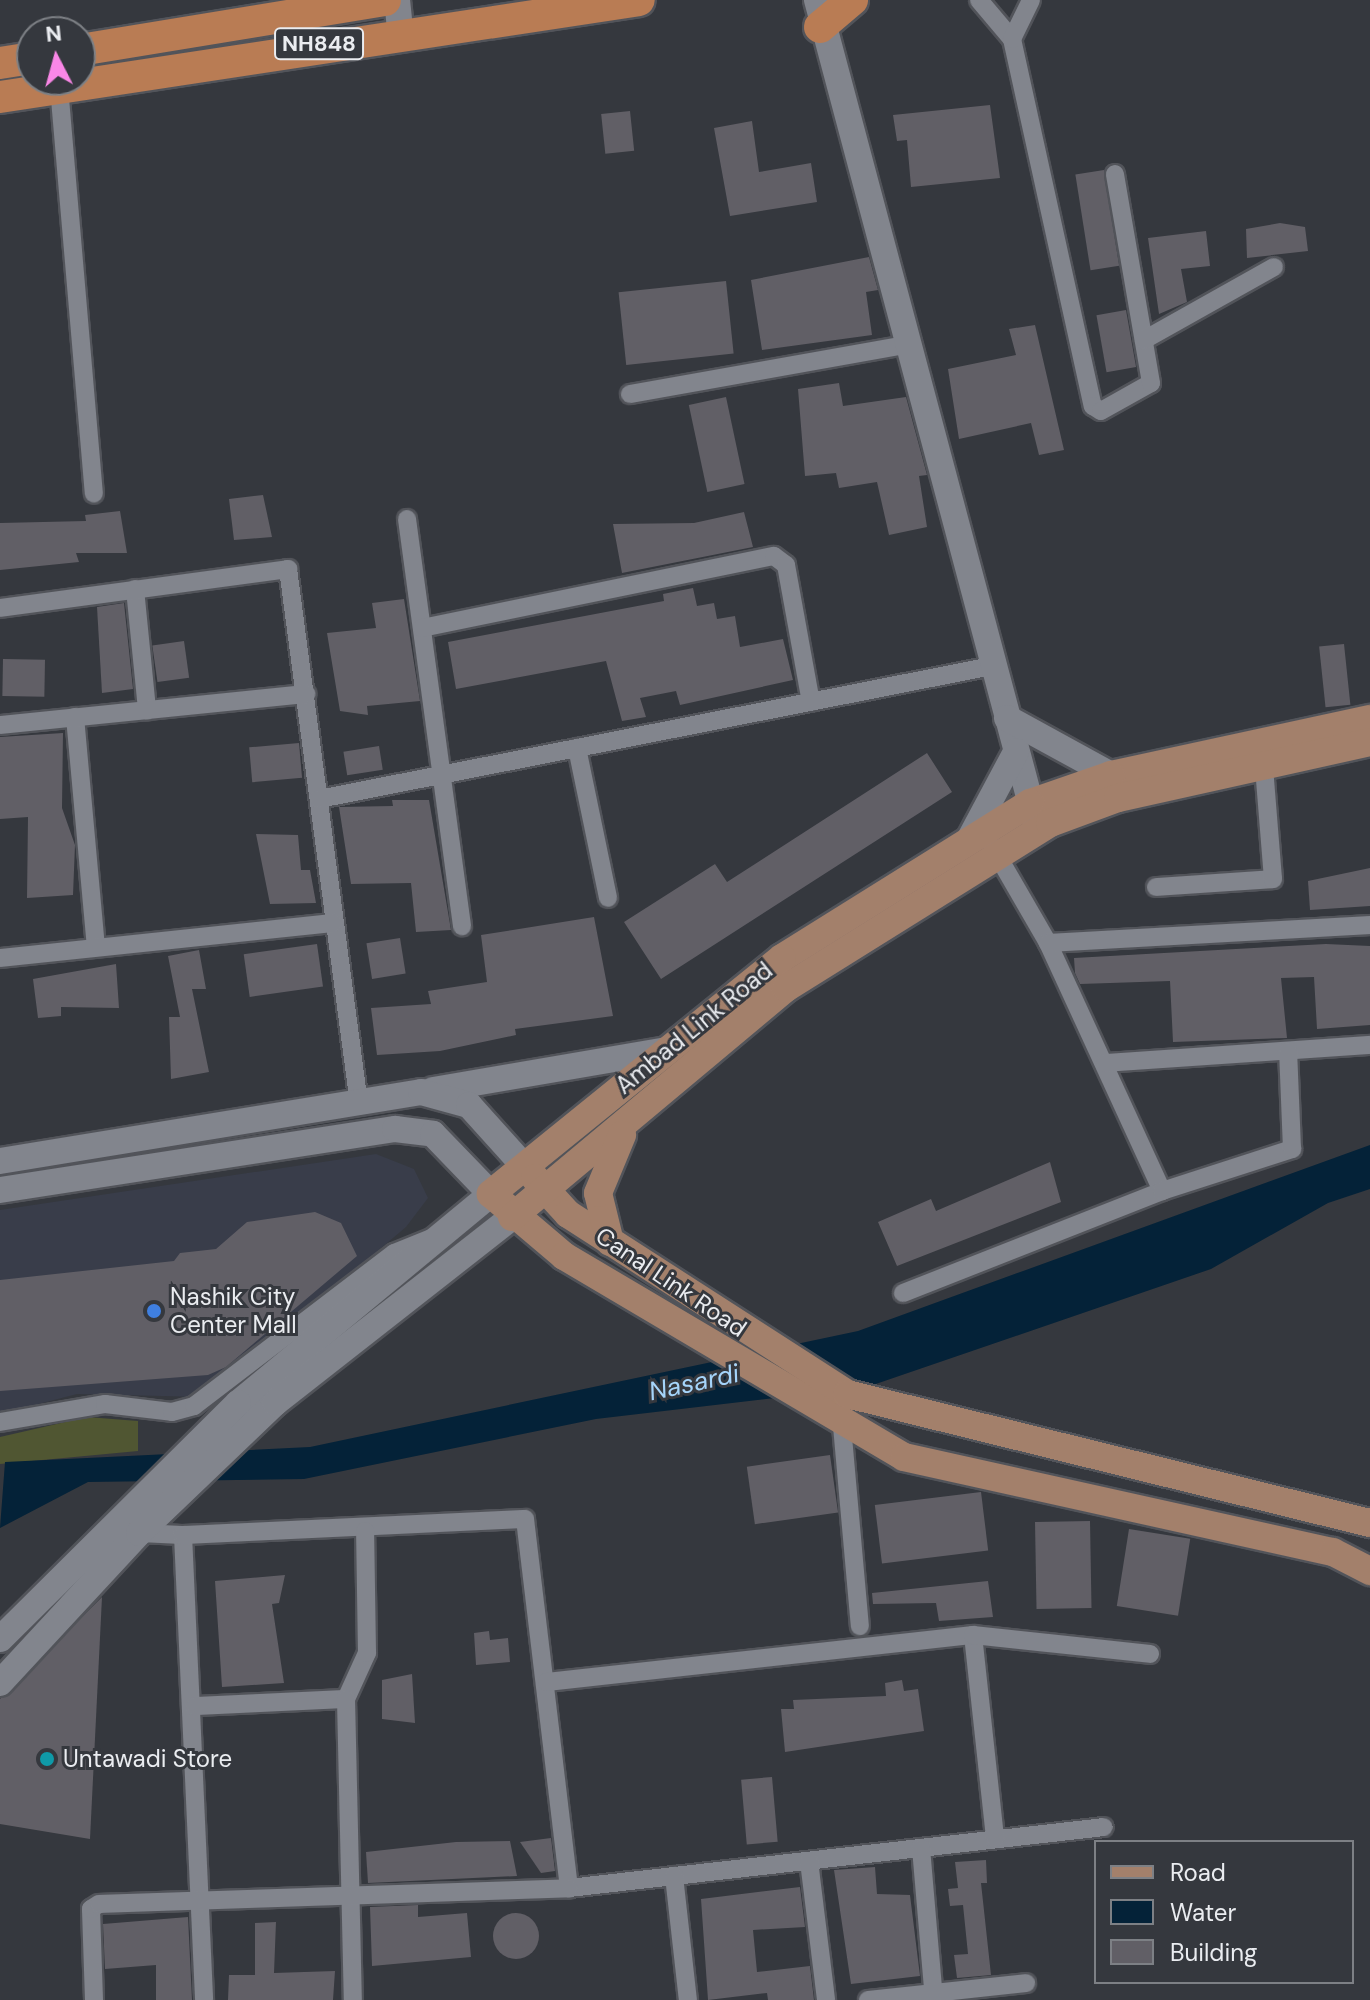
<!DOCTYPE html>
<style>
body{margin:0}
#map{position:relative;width:1370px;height:2000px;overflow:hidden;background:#35383e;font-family:"DM Sans",sans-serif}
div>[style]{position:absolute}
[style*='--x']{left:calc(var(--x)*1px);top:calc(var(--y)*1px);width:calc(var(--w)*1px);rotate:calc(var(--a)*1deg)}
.built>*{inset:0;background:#393d4a}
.green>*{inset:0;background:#505632}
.water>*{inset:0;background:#042238}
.building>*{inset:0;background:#615f66;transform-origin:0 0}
.round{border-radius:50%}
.roads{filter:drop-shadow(2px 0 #52545a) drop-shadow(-2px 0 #52545a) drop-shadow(0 2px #52545a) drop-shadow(0 -2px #52545a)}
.street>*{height:18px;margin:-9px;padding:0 9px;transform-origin:9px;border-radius:9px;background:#82858d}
.secondary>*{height:26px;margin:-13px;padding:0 13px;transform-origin:13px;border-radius:13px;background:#82858d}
.primary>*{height:28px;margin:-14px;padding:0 14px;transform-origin:14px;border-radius:14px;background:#a3806b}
.highway>*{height:32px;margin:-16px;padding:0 16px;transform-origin:16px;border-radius:16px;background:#b97c54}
.dots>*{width:22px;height:22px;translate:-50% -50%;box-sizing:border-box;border:4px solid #35383e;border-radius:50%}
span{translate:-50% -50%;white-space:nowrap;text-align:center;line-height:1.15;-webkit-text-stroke:6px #35383e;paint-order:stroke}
.shield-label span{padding:2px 6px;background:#35383e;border:2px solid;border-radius:6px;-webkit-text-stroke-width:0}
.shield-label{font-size:22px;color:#eaecf0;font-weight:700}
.street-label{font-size:24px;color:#eaecf0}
.poi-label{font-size:24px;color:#eaecf0}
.left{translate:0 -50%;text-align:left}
.water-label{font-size:26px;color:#a5d4fa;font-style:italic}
.legend{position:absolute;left:1094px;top:1840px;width:260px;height:144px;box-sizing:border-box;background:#35383e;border:2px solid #7d8085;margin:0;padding:10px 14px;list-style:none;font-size:24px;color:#eaecf0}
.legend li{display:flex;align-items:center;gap:16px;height:40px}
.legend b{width:40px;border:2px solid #7d8085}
.north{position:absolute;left:16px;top:16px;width:80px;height:80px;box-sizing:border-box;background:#35383e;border:2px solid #7d8085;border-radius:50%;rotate:354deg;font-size:22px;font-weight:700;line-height:32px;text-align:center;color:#eaecf0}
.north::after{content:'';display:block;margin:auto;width:28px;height:36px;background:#fa87e7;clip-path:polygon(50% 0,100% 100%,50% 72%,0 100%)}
</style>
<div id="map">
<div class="built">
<div style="clip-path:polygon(376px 1154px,414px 1169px,428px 1198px,406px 1227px,205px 1397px,77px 1394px,0 1414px,0 1210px)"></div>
</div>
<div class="green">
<div style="clip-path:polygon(87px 1417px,138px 1421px,138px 1451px,0 1464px,0 1437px)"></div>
</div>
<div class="water">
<div style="clip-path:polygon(1370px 1145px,1370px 1189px,1328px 1203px,1211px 1269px,867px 1387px,596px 1419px,304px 1479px,88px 1482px,0 1528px,5px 1462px,310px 1447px,858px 1331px)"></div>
</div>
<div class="building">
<div style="clip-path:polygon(990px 105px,1000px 178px,911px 187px,907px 140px,897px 141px,893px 115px)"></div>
<div style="left:630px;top:111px;width:40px;height:29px;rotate:84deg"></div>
<div style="clip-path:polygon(752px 121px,759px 172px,811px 163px,817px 202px,730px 216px,714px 128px)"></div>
<div style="left:1104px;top:170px;width:97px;height:29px;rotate:81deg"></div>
<div style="clip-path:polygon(1280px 223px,1305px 227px,1308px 251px,1247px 258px,1246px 229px)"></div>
<div style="clip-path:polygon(1206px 231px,1210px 266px,1181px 269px,1187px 302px,1159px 314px,1148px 238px)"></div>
<div style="clip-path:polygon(869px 257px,878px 290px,866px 292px,872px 335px,762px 350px,751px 280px)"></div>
<div style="left:726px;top:281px;width:73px;height:108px;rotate:84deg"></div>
<div style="left:1126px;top:310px;width:58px;height:30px;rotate:80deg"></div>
<div style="clip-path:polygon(1035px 325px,1064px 450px,1039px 455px,1031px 423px,959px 439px,948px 369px,1016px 355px,1009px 329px)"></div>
<div style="clip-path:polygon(839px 383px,843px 406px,906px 397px,927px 475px,919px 476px,927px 527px,889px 535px,877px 482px,839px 488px,836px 473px,805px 476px,798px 389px)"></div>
<div style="left:726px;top:397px;width:89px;height:38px;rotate:78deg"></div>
<div style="clip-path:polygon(263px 495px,272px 537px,234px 540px,229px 499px)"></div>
<div style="clip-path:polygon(120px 511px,127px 553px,76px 553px,79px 562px,0 570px,0 523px,86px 521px,85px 515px)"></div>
<div style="clip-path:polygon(744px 512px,753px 547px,622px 573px,613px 524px,694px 523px)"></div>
<div style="clip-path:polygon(693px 588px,697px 606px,714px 603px,717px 619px,735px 616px,740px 647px,783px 639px,793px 680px,680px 705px,676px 691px,640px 698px,646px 717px,622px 721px,606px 661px,456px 689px,448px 642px,664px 601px,663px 594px)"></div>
<div style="clip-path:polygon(404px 599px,420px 701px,367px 706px,368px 715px,340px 711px,327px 633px,376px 628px,372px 603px)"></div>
<div style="clip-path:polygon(124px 603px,133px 689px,102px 693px,97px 607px)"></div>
<div style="left:184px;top:641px;width:37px;height:32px;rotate:82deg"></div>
<div style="left:1344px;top:644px;width:61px;height:25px;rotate:84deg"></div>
<div style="left:3px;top:659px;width:42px;height:37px;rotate:1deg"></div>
<div style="clip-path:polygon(63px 733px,62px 808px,75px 845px,73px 895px,27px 898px,28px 817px,0 819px,0 737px)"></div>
<div style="left:299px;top:743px;width:35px;height:50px;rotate:85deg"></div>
<div style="left:379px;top:746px;width:24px;height:36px;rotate:81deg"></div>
<div style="clip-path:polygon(927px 753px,952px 792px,661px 979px,624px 922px,715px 864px,727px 882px)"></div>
<div style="clip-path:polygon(392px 800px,429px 800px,451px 930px,416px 932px,411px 883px,351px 884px,339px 807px,393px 806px)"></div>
<div style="clip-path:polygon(256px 834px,298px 835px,301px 870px,310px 870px,316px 903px,270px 904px)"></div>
<div style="clip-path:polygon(1370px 868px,1370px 906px,1310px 910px,1308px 881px)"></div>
<div style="clip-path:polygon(594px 917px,613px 1016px,515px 1029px,516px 1035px,440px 1051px,377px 1055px,371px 1008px,431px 1004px,428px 991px,487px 982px,481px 935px)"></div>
<div style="left:400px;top:938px;width:36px;height:34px;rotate:81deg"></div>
<div style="left:317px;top:944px;width:43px;height:74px;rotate:82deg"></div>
<div style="clip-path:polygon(1326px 944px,1370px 946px,1370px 1025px,1317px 1029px,1314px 977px,1281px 978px,1287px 1038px,1173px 1042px,1170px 981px,1080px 984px,1075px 973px,1074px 958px)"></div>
<div style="clip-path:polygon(199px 950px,206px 989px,192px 989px,209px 1072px,171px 1079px,169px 1017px,180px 1017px,168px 956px)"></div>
<div style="clip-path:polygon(116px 964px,119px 1008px,61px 1007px,61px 1016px,38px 1018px,33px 979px)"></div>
<div style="clip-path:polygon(1050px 1162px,1061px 1202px,897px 1266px,878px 1222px,931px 1199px,936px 1211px)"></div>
<div style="clip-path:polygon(315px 1212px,341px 1223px,357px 1256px,226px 1367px,208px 1375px,0 1391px,0 1280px,174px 1261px,180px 1253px,216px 1249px,247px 1222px)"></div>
<div style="left:830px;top:1455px;width:58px;height:84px;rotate:82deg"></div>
<div style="left:981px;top:1492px;width:59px;height:107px;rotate:83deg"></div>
<div style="left:1090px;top:1521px;width:87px;height:55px;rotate:89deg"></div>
<div style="left:1129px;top:1529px;width:62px;height:78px;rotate:9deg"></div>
<div style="clip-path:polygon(285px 1575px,279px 1603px,272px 1604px,284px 1683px,222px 1687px,215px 1581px)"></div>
<div style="clip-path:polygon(988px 1581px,993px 1617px,939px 1621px,936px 1603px,873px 1604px,872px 1593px)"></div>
<div style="clip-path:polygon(102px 1597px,90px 1839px,0 1824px,0 1699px)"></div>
<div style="clip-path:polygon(489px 1631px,490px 1640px,508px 1638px,510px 1662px,476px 1665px,474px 1633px)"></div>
<div style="clip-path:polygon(412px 1674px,415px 1723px,382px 1719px,382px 1680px)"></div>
<div style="clip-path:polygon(902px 1680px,904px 1691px,918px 1689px,924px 1731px,785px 1752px,781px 1709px,794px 1709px,793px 1700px,886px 1696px,885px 1683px)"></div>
<div style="left:772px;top:1777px;width:65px;height:31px;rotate:85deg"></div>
<div style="clip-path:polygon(551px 1838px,555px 1871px,541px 1873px,520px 1842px)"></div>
<div style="clip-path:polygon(456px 1842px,510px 1841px,517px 1876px,368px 1883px,366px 1852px)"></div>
<div style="clip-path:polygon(986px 1860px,987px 1883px,981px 1883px,991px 1975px,957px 1978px,954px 1955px,968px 1954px,963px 1905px,950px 1906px,948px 1889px,958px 1888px,955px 1862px)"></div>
<div style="clip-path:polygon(875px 1867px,877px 1894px,910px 1895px,920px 1976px,851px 1984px,834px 1870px)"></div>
<div style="clip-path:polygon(800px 1887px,805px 1927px,753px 1930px,757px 1972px,810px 1966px,814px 2000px,768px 2000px,767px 1993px,708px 2000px,701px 1899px)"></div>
<div style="clip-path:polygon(418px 1905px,418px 1917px,467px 1913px,471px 1957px,372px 1966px,370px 1907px)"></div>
<div class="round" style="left:493px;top:1913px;width:46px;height:46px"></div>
<div style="clip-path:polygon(188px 1917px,192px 2000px,156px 2000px,156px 1965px,105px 1969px,103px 1924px)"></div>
<div style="clip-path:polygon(276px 1922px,274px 1973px,335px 1971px,333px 2000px,228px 2000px,229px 1975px,255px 1975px,255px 1923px)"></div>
</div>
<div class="roads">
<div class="street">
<div style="--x:979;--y:0;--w:51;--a:49.8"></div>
<div style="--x:1012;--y:39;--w:376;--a:77.6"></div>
<div style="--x:1093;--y:406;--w:9;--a:32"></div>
<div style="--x:1101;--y:411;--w:57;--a:-29.2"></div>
<div style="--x:1151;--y:383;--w:212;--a:-99.8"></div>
<div style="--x:1012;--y:39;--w:43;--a:-64"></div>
<div style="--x:59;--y:87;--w:408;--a:85.1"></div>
<div style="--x:1144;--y:340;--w:149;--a:-29.3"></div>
<div style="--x:630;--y:394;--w:279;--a:-10.1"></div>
<div style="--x:407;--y:519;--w:411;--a:82.3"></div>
<div style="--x:135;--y:589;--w:122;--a:84.3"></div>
<div style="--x:0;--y:608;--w:291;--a:-7.7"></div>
<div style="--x:288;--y:569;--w:540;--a:82.44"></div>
<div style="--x:422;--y:628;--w:359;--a:-11.6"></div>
<div style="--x:774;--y:556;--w:15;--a:37"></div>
<div style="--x:786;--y:565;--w:139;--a:79.7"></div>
<div style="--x:75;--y:717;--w:230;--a:84.8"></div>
<div style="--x:0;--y:725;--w:308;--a:-5.8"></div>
<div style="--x:577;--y:748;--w:153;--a:78.3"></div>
<div style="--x:319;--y:799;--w:686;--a:-11.18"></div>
<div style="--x:992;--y:846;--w:112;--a:60"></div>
<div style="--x:1048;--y:943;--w:273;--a:65.3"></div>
<div style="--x:1156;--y:887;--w:117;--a:-3.9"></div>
<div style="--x:1273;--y:879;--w:112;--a:-94.6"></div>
<div style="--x:1048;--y:943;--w:323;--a:-3.2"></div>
<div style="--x:0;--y:958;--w:335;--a:-6"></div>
<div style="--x:1105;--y:1063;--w:266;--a:-3.9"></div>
<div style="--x:903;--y:1293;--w:278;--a:-21.5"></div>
<div style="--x:1162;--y:1191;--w:137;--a:-17.9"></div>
<div style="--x:1292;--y:1149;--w:98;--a:-92.3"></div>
<div style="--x:0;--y:1422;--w:107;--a:-9.7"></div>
<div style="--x:105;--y:1404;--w:67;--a:6.8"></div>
<div style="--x:172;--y:1412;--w:23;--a:-15"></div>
<div style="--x:194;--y:1406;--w:252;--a:-37.4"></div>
<div style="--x:394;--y:1253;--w:40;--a:-22"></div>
<div style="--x:842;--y:1426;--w:201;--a:84.9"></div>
<div style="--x:139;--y:1533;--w:44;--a:2.6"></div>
<div style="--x:183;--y:1535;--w:465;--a:87.4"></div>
<div style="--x:183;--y:1535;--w:342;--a:-2.7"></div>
<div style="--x:525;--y:1519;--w:372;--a:83.2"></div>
<div style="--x:569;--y:1888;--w:538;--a:-6.5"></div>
<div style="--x:973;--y:1635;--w:205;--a:83.8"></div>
<div style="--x:547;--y:1682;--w:429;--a:-6.3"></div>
<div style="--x:973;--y:1635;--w:178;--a:6.1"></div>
<div style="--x:346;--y:1699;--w:51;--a:-65.5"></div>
<div style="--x:367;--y:1653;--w:122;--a:-90.9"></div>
<div style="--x:195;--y:1706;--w:151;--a:-2.7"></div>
<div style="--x:346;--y:1699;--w:301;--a:88.7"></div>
<div style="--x:921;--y:1848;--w:153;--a:85.1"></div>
<div style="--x:809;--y:1861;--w:140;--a:83"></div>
<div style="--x:674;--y:1876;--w:125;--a:83.6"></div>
<div style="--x:94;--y:2000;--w:91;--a:-91.9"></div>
<div style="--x:91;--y:1909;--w:9;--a:-32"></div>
<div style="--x:99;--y:1904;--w:470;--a:-1.9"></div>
<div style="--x:868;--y:2000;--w:159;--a:-6.1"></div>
</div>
<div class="secondary">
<div style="--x:397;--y:0;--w:31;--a:84"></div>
<div style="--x:817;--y:0;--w:852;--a:75.1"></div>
<div style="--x:1007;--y:718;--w:119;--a:28.7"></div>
<div style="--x:970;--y:838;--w:98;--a:-61.9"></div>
<div style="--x:433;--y:1090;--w:236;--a:-9.7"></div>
<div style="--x:0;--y:1161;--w:427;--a:-9.3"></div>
<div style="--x:421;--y:1092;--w:50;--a:15.2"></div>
<div style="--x:469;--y:1105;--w:82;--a:48"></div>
<div style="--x:0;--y:1190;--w:400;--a:-8.8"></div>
<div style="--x:395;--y:1129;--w:38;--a:7"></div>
<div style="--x:433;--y:1134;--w:83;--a:46"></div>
<div style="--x:491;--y:1194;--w:328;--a:140.4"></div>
<div style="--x:238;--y:1403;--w:335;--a:135.2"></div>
<div style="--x:0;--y:1683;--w:205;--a:-47.2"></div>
<div style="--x:139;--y:1533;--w:188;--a:-43.7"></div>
<div style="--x:275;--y:1403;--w:301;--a:-38.1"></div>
</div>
<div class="primary">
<div style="--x:1370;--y:719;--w:265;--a:167.8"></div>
<div style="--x:1111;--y:775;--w:86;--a:160.9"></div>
<div style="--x:1030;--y:803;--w:292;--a:148"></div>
<div style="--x:782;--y:958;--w:375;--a:141"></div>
<div style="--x:491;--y:1194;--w:96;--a:40.3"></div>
<div style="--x:564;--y:1256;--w:395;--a:30.6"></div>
<div style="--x:904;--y:1457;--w:439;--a:12.5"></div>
<div style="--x:1333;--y:1552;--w:42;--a:27.2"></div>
<div style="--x:535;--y:1178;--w:49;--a:47.5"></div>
<div style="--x:568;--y:1214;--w:332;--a:32.8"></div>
<div style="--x:847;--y:1394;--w:539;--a:13.86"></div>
<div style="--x:512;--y:1217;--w:357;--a:-39.9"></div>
<div style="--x:786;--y:988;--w:311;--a:-32"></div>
<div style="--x:1050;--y:823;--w:72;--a:-20.2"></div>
<div style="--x:1118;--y:798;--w:258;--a:-12.5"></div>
<div style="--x:610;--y:1242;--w:50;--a:-103.8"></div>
<div style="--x:598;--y:1193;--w:63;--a:-67.5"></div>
</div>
<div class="highway">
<div style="--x:820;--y:27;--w:42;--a:-40.2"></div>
<div style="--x:80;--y:50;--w:309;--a:-9.3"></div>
<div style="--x:0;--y:63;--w:32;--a:-9"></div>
<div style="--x:0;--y:97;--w:646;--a:-8.63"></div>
</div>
</div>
<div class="dots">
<div style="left:154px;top:1311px;background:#3f7fe0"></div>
<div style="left:47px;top:1759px;background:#0f9aa8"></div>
</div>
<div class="shield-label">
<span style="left:319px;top:44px">NH848</span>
</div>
<div class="street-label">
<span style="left:694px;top:1028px;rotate:-39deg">Ambad Link Road</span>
<span style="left:671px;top:1282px;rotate:34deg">Canal Link Road</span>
</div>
<div class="poi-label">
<span class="left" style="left:170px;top:1311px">Nashik City<br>Center Mall</span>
<span class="left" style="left:63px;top:1759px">Untawadi Store</span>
</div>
<div class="water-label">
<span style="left:694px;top:1383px;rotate:-12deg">Nasardi</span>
</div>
<ul class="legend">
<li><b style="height:10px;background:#a3806b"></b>Road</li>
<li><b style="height:22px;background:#042238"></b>Water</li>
<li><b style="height:22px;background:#615f66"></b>Building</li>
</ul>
<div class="north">N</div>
</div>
